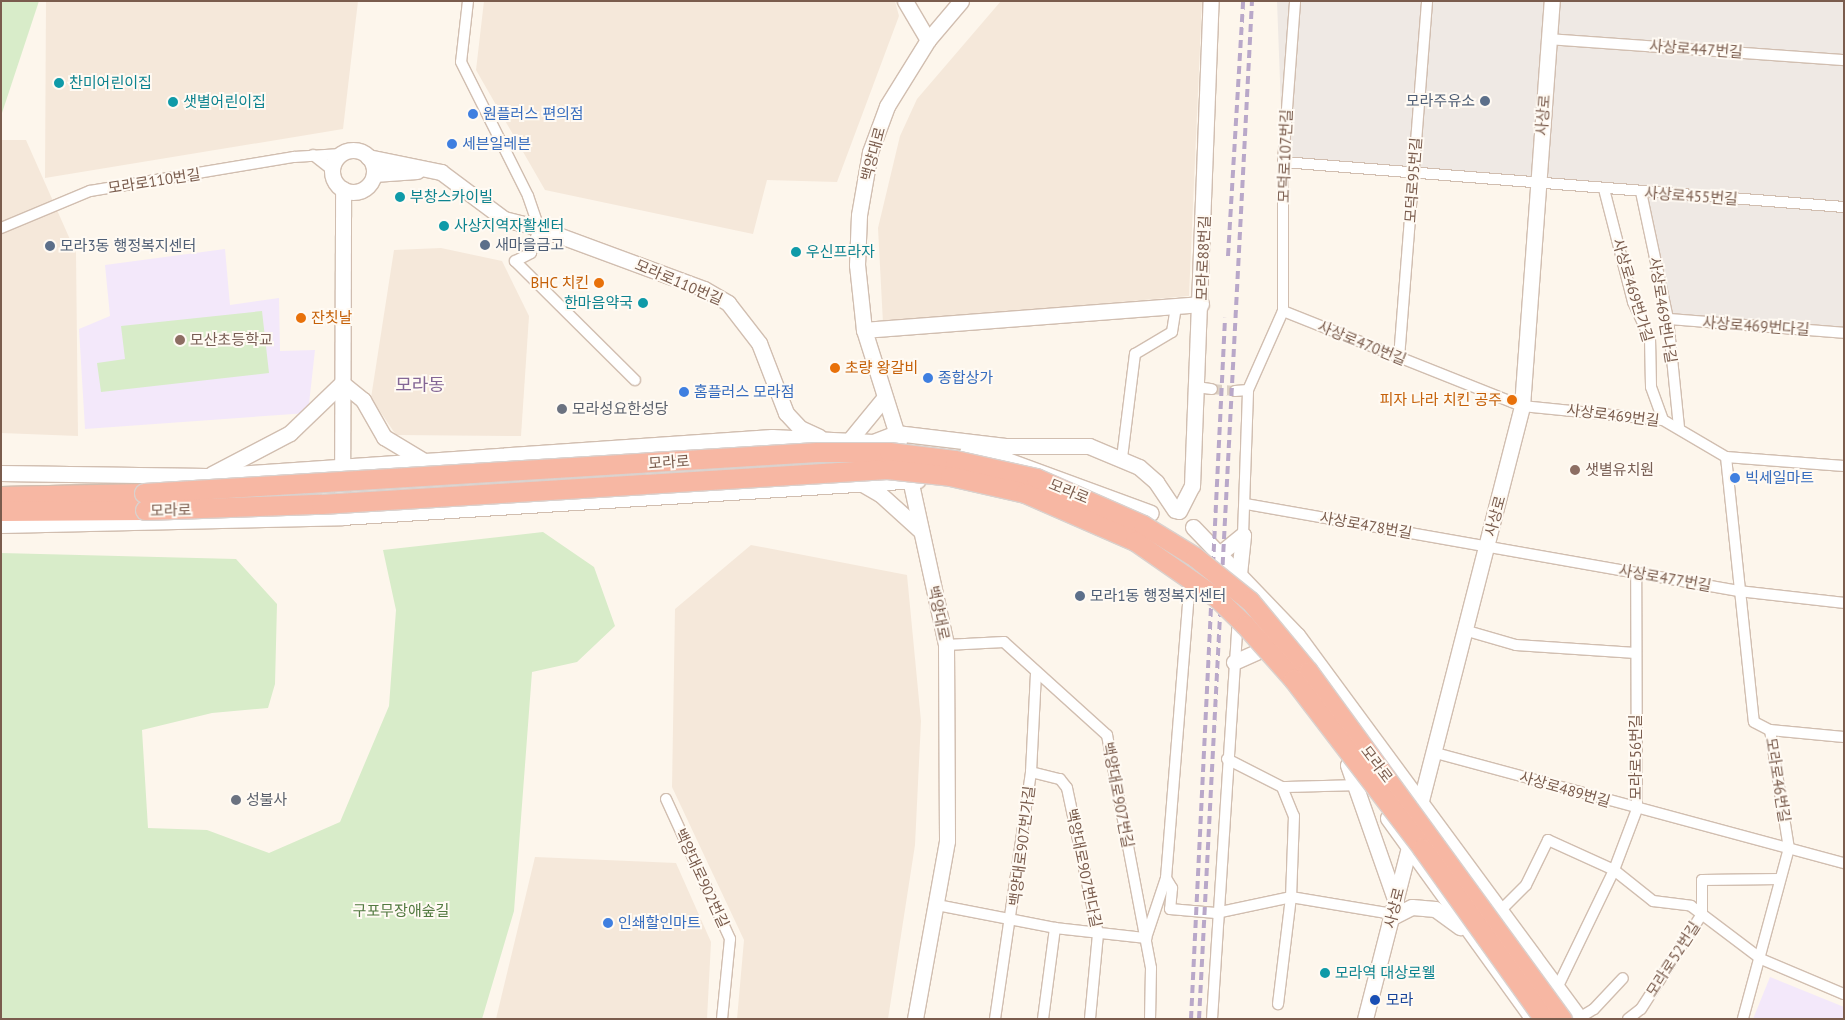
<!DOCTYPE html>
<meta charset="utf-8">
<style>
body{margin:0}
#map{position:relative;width:1845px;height:1020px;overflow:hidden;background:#fdf6ec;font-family:"PT Sans","Noto Sans KR",sans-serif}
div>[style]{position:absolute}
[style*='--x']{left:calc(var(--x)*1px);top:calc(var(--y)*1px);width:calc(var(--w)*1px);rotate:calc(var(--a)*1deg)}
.residential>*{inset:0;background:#f5e8da}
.industrial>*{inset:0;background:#efe9e4}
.education>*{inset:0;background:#f3e8fa}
.green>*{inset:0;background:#d8ecc9}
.street-tunnel>*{height:10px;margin-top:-5px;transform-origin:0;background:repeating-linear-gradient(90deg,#dcd0c4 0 10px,transparent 0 15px)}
.roads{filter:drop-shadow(1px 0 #d1beb0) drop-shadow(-1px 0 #d1beb0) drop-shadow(0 1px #d1beb0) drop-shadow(0 -1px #d1beb0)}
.street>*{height:10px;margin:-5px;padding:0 5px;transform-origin:5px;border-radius:5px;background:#fff}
.secondary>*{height:15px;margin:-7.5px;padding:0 7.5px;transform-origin:7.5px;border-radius:7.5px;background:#fff}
.secondary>.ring{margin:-7.5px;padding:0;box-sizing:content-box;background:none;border:15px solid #fff;border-radius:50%}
.highway>*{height:19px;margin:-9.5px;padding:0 9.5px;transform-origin:9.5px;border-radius:9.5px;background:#f7b7a3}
.rail>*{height:4px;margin-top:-2px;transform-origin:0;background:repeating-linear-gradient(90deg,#b9a8c9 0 8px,transparent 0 13px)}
.bridges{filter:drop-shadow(1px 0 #dad1cd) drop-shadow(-1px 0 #dad1cd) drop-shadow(0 1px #dad1cd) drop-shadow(0 -1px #dad1cd)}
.highway-bridge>*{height:19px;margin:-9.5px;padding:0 9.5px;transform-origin:9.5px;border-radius:9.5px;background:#f7b7a3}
.dots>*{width:14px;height:14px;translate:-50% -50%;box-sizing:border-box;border:2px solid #fffaf3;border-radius:50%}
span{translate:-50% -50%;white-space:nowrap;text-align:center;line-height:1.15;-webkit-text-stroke:4px #fffaf3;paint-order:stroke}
.street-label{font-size:15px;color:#7a5c4d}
.culture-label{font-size:15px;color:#0d838f}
.left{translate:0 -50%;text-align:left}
.right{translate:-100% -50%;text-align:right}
.service-label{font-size:15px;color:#4e5e75}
.shop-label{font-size:15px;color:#366cbe}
.food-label{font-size:15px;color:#c56008}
.education-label{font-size:15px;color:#785e54}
.worship-label{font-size:15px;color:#5b616d}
.park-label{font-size:15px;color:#537a41}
.transit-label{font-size:15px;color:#164399}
.quarter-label{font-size:18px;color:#846695}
.frame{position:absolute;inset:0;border:2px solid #7a5c4d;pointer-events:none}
</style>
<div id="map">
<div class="residential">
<div style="clip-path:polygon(46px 1px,358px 1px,343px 129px,45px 178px)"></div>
<div style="clip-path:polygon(484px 1px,895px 1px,899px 16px,837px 182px,767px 180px,753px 234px,545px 190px,476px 70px)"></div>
<div style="clip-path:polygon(1001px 1px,1202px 1px,1189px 296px,883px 323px,878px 228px,900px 136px,917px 99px)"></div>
<div style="clip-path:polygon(1px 140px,26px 140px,76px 253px,78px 436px,1px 433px)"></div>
<div style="clip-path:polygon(441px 248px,502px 261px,529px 316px,521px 436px,396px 435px,371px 398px,394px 250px)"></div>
<div style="clip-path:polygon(751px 545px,907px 575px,921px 721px,915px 845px,888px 1019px,737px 1019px,744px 940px,672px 787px,675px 609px)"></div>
<div style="clip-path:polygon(535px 857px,676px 863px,711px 942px,707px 1019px,496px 1019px)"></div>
</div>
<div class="industrial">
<div style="clip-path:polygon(1277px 1px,1844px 1px,1844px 333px,1668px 319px,1641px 192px,1283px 162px)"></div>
</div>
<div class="education">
<div style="clip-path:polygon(225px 249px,230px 305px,279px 298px,280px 351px,315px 350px,308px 413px,85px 429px,79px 329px,110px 316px,105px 265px)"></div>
<div style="clip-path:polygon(1770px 977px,1844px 1007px,1844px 1019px,1753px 1019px)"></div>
</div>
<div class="green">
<div style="clip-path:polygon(1px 1px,39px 1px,1px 116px)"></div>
<div style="clip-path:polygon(262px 311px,269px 373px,101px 392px,97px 363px,125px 359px,121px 326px)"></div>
<div style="clip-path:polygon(543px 532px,594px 567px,615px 626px,577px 662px,532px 672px,514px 911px,482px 1019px,1px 1019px,1px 553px,236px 559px,277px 604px,275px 684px,268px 708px,212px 713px,142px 730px,148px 828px,207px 830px,269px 853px,340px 822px,389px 706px,396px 610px,383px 550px)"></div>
</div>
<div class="street-tunnel">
<div style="--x:1212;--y:389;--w:23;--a:5"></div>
</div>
<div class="roads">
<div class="street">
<div style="--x:468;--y:1;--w:61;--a:96.5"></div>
<div style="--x:461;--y:62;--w:150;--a:63.4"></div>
<div style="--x:528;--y:196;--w:34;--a:71"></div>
<div style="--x:539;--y:228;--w:26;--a:108"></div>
<div style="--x:531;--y:253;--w:18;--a:153"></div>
<div style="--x:515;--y:261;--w:169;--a:44.8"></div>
<div style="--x:1549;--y:39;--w:296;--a:4.1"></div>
<div style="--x:313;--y:155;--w:24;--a:38"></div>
<div style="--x:1283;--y:162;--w:563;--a:4.59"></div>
<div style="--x:1604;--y:189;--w:117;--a:75.6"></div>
<div style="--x:1633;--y:302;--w:40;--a:65"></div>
<div style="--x:1650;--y:338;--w:49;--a:88.8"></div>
<div style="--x:1651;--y:387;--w:35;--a:70"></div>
<div style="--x:1641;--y:192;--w:130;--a:78"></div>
<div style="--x:1668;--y:319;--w:110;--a:84.2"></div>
<div style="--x:1;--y:228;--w:96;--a:-22.6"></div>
<div style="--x:90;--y:191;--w:207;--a:-9.5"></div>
<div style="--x:294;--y:157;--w:47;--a:-3.7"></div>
<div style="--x:1283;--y:311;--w:149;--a:-90"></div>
<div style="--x:1283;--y:162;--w:161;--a:-85.7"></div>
<div style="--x:1668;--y:319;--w:177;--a:4.5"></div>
<div style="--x:1399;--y:358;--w:358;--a:-85.5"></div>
<div style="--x:1197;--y:387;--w:15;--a:8"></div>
<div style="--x:1235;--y:391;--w:13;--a:-4"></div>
<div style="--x:1726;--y:457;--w:266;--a:84"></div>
<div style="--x:1754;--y:722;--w:18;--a:27"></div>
<div style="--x:1770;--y:730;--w:120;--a:80.9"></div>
<div style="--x:1789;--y:848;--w:177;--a:105.1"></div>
<div style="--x:1122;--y:458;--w:105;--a:-82.9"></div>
<div style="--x:1135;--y:354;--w:43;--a:-30.7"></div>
<div style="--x:1172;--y:332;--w:26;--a:-81"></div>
<div style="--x:1246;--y:504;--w:501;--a:10.01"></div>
<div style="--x:1739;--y:591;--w:106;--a:6.5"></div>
<div style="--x:1243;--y:535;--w:145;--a:-88"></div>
<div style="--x:1248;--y:390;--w:86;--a:-66.1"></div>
<div style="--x:1283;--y:311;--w:257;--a:21.7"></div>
<div style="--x:1522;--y:406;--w:142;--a:5.7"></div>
<div style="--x:1663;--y:420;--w:73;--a:30.4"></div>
<div style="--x:1726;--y:457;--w:118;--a:4.4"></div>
<div style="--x:1464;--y:630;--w:54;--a:16.1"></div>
<div style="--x:1516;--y:645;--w:120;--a:3.8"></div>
<div style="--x:946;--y:645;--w:58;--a:-3"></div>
<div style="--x:1004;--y:642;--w:139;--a:42.1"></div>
<div style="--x:1107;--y:735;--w:237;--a:79.3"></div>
<div style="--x:1151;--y:968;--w:51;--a:91.1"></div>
<div style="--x:1770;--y:730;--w:74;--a:5.4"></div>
<div style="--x:1432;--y:752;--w:427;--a:15.1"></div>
<div style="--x:1227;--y:759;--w:62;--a:27"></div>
<div style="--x:1282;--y:787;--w:31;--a:68"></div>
<div style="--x:1294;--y:816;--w:81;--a:92.1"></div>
<div style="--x:1291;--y:897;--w:108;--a:96.9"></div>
<div style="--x:1031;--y:772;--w:30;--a:14"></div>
<div style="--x:1060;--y:779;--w:11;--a:52"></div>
<div style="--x:1067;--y:788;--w:149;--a:78"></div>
<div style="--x:1098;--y:934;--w:85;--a:95.4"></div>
<div style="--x:1282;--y:787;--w:74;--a:-1.5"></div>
<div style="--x:666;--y:799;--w:154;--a:65.4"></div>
<div style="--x:730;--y:939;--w:80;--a:95.7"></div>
<div style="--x:1166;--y:878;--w:12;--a:59"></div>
<div style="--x:1172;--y:888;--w:21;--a:95"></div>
<div style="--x:1170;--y:909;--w:46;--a:5"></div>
<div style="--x:1216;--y:913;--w:77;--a:-12"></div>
<div style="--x:1291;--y:897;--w:103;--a:9.5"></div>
<div style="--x:937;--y:905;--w:120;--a:11"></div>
<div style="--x:1055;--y:928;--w:92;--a:6.3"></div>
<div style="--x:1146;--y:938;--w:63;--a:-71.6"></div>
<div style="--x:1166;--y:878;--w:299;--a:-85.4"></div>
<div style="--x:1502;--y:909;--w:34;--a:-45"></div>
<div style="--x:1526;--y:885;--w:50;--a:-63.9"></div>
<div style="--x:1548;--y:840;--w:72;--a:24.4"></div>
<div style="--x:1614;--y:870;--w:50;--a:38.5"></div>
<div style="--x:1653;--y:901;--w:38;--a:7"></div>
<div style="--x:1691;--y:906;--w:88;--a:37.1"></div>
<div style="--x:1761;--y:959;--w:90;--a:22.9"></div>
<div style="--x:1559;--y:984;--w:127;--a:-64.2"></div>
<div style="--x:1614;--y:870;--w:65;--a:-69.3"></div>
<div style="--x:1637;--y:809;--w:236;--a:-90.2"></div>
<div style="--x:1579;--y:1018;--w:17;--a:-31"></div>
<div style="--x:1594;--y:1009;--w:42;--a:-46.9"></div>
<div style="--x:995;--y:1019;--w:250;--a:-81.7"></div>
<div style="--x:1031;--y:772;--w:100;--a:-87.1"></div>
<div style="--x:1043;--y:1019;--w:92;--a:-82.5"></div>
<div style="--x:1212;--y:1019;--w:399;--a:-86.3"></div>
<div style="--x:1628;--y:1019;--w:16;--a:-38"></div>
<div style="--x:1641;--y:1009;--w:113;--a:-57.3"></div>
<div style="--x:1702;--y:914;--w:34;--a:-90"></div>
<div style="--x:1702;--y:880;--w:78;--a:-0.7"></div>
</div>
<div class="secondary">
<div style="--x:905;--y:1;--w:45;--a:59.5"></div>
<div class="ring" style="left:332px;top:150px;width:27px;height:27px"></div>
<div style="--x:368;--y:157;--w:75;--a:11.6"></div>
<div style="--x:441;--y:172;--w:79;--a:36.7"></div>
<div style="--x:504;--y:219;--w:36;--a:14"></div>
<div style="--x:539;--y:228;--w:176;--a:20.3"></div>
<div style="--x:704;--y:289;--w:28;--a:30"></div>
<div style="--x:728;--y:303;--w:51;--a:52.2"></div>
<div style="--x:759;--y:343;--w:75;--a:68.9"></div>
<div style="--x:786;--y:413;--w:21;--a:47"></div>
<div style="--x:800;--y:428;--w:21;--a:25"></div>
<div style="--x:374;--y:174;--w:43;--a:-4"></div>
<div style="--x:864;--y:330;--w:338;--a:-4.4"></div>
<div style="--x:342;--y:383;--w:27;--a:39"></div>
<div style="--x:363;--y:400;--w:43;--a:60.4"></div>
<div style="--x:384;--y:437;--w:47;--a:31"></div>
<div style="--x:899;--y:441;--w:116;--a:-107.5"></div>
<div style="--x:864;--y:330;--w:65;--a:-96.1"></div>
<div style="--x:857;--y:265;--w:50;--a:-87.7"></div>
<div style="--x:859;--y:215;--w:64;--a:-80.1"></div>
<div style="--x:870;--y:152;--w:49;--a:-69.7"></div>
<div style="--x:887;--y:106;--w:78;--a:-58.2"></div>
<div style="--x:928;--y:40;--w:51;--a:-49.8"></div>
<div style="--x:848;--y:442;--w:57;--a:-50.7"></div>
<div style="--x:967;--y:452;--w:41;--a:11.3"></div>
<div style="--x:1007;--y:460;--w:153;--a:20.2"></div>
<div style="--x:908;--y:470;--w:179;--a:77.7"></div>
<div style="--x:946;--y:645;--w:196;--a:89.7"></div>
<div style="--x:947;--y:841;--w:181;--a:100.2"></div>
<div style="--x:1;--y:473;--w:206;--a:0.8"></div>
<div style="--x:207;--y:476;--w:566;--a:-3.95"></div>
<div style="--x:772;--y:437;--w:101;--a:2.8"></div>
<div style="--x:873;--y:442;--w:25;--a:-21"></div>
<div style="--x:896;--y:433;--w:110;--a:6.8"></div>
<div style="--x:1005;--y:446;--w:84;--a:0"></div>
<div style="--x:1089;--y:446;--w:54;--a:22.8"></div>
<div style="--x:1139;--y:467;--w:23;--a:41"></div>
<div style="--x:1156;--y:482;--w:34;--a:56"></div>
<div style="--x:212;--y:474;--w:88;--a:-27.7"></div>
<div style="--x:290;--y:433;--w:72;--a:-43.9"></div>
<div style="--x:859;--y:482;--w:24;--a:30"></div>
<div style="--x:880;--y:494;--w:55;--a:42.1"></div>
<div style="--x:1179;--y:511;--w:28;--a:-63"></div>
<div style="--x:1192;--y:486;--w:485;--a:-87.8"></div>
<div style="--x:342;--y:513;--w:324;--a:-89.8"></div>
<div style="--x:1;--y:525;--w:341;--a:-1.3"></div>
<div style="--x:342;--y:517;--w:577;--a:-3.68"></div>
<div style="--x:1193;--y:527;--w:150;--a:46.1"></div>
<div style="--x:1297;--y:635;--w:477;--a:53.6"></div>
<div style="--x:1218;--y:555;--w:32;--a:-39"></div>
<div style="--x:1239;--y:574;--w:39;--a:-84"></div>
<div style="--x:1234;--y:662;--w:32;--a:-24"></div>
<div style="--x:1348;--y:765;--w:145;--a:70.7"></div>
<div style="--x:1388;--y:818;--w:248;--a:54.2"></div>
<div style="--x:1392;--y:917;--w:22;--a:-27"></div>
<div style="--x:1412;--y:907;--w:23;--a:5"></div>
<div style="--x:1435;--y:909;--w:31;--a:36"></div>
<div style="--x:1365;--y:1019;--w:633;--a:-75.63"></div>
<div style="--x:1522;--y:406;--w:406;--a:-85.8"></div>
</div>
<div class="highway">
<div style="--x:1;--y:496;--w:143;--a:-1.2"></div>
<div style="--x:1;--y:511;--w:144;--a:-0.4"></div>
</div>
</div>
<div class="rail">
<div style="--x:1228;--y:256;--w:255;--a:-86.6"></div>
<div style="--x:1191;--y:1019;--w:702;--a:-87.22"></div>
<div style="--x:1199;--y:1019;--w:1019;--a:-87.02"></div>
</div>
<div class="bridges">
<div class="highway-bridge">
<div style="--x:144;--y:493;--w:674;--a:-3.49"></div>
<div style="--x:817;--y:452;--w:72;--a:0"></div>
<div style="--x:889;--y:452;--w:66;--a:6.9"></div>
<div style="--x:955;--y:460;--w:83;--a:12.5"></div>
<div style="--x:1036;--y:478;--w:117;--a:23.7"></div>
<div style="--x:1143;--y:525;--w:61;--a:31.6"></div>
<div style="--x:1195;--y:557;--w:70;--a:38.7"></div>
<div style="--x:1250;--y:601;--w:91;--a:50.4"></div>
<div style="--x:1308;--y:671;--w:431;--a:53.9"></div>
<div style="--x:145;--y:510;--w:176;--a:-2"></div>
<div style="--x:321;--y:504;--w:567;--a:-3.54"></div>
<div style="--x:887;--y:469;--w:63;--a:6.3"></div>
<div style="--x:950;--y:476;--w:77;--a:12.8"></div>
<div style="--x:1025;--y:493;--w:120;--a:23.6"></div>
<div style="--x:1135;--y:541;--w:100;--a:34.8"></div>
<div style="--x:1217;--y:598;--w:39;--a:44"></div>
<div style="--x:1245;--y:625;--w:72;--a:48.4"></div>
<div style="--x:1293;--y:679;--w:213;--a:52.6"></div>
<div style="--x:1422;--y:848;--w:210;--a:54.5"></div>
</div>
</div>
<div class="dots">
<div style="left:59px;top:83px;background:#0f9aa8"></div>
<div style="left:1485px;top:101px;background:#5c6f8a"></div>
<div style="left:173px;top:102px;background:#0f9aa8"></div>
<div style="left:473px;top:114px;background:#3f7fe0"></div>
<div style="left:452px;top:144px;background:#3f7fe0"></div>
<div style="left:400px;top:197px;background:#0f9aa8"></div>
<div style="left:444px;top:226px;background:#0f9aa8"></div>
<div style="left:485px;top:245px;background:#5c6f8a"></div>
<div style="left:50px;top:246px;background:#5c6f8a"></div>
<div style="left:796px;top:252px;background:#0f9aa8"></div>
<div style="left:599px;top:283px;background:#e8710a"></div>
<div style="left:643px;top:303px;background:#0f9aa8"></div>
<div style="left:301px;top:318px;background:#e8710a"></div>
<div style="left:180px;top:340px;background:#8d6e63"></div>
<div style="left:835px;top:368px;background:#e8710a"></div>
<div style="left:928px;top:378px;background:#3f7fe0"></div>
<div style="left:684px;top:392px;background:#3f7fe0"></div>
<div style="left:1512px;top:400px;background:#e8710a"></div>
<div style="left:562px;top:409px;background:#6b7280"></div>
<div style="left:1575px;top:470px;background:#8d6e63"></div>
<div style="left:1735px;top:478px;background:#3f7fe0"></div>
<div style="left:1080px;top:596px;background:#5c6f8a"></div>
<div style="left:236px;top:800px;background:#6b7280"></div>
<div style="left:608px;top:923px;background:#3f7fe0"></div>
<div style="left:1325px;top:973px;background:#0f9aa8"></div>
<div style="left:1375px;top:1000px;background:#1a4fb4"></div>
</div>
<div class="street-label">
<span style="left:1696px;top:49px;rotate:4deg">사상로447번길</span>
<span style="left:1543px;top:115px;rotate:-86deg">사상로</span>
<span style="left:873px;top:154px;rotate:-75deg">백양대로</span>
<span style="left:1285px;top:156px;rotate:-88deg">모덕로107번길</span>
<span style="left:1413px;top:180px;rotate:-86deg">모덕로95번길</span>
<span style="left:154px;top:181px;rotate:-9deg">모라로110번길</span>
<span style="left:1691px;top:196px;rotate:4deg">사상로455번길</span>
<span style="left:1203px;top:258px;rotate:-88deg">모라로88번길</span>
<span style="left:679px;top:282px;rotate:23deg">모라로110번길</span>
<span style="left:1633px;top:290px;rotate:73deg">사상로469번가길</span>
<span style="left:1663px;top:310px;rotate:81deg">사상로469번나길</span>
<span style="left:1756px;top:326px;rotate:4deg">사상로469번다길</span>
<span style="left:1362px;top:343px;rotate:22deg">사상로470번길</span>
<span style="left:1613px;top:415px;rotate:7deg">사상로469번길</span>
<span style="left:669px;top:462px;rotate:-4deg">모라로</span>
<span style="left:1069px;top:491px;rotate:22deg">모라로</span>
<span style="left:171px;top:510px;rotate:-1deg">모라로</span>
<span style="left:1495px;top:516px;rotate:-75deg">사상로</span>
<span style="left:1366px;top:525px;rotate:10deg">사상로478번길</span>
<span style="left:1665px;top:578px;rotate:10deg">사상로477번길</span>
<span style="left:939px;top:613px;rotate:78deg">백양대로</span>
<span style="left:1636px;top:757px;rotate:-90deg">모라로56번길</span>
<span style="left:1377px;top:764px;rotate:53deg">모라로</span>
<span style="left:1778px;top:780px;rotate:81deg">모라로46번길</span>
<span style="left:1565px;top:789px;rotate:16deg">사상로489번길</span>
<span style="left:1118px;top:795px;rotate:79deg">백양대로907번길</span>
<span style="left:1022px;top:846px;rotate:-83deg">백양대로907번가길</span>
<span style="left:1084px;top:868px;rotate:78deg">백양대로907번다길</span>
<span style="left:702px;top:878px;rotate:65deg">백양대로902번길</span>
<span style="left:1394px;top:908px;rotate:-76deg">사상로</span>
<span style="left:1673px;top:959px;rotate:-57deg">모라로52번길</span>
</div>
<div class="culture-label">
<span class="left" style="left:69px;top:83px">찬미어린이집</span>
<span class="left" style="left:183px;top:102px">샛별어린이집</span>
<span class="left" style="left:410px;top:197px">부창스카이빌</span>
<span class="left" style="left:454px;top:226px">사상지역자활센터</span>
<span class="left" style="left:806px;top:252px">우신프라자</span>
<span class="right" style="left:633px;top:303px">한마음약국</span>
<span class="left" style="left:1335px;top:973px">모라역 대상로웰</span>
</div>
<div class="service-label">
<span class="right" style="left:1475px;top:101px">모라주유소</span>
<span class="left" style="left:495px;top:245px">새마을금고</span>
<span class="left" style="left:60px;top:246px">모라3동 행정복지센터</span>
<span class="left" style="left:1090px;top:596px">모라1동 행정복지센터</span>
</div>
<div class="shop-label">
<span class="left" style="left:483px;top:114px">원플러스 편의점</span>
<span class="left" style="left:462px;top:144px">세븐일레븐</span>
<span class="left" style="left:938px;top:378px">종합상가</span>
<span class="left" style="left:694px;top:392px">홈플러스 모라점</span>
<span class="left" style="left:1745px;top:478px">빅세일마트</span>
<span class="left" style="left:618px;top:923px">인쇄할인마트</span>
</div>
<div class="food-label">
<span class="right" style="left:589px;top:283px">BHC 치킨</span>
<span class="left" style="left:311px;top:318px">잔칫날</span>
<span class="left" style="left:845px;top:368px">초량 왕갈비</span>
<span class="right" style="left:1502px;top:400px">피자 나라 치킨 공주</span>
</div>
<div class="education-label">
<span class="left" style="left:190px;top:340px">모산초등학교</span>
<span class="left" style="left:1585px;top:470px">샛별유치원</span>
</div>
<div class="worship-label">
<span class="left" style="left:572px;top:409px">모라성요한성당</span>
<span class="left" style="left:246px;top:800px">성불사</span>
</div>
<div class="park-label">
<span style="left:401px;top:911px">구포무장애숲길</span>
</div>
<div class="transit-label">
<span class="left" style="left:1386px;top:1000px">모라</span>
</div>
<div class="quarter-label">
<span style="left:420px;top:385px">모라동</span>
</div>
<div class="frame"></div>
</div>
